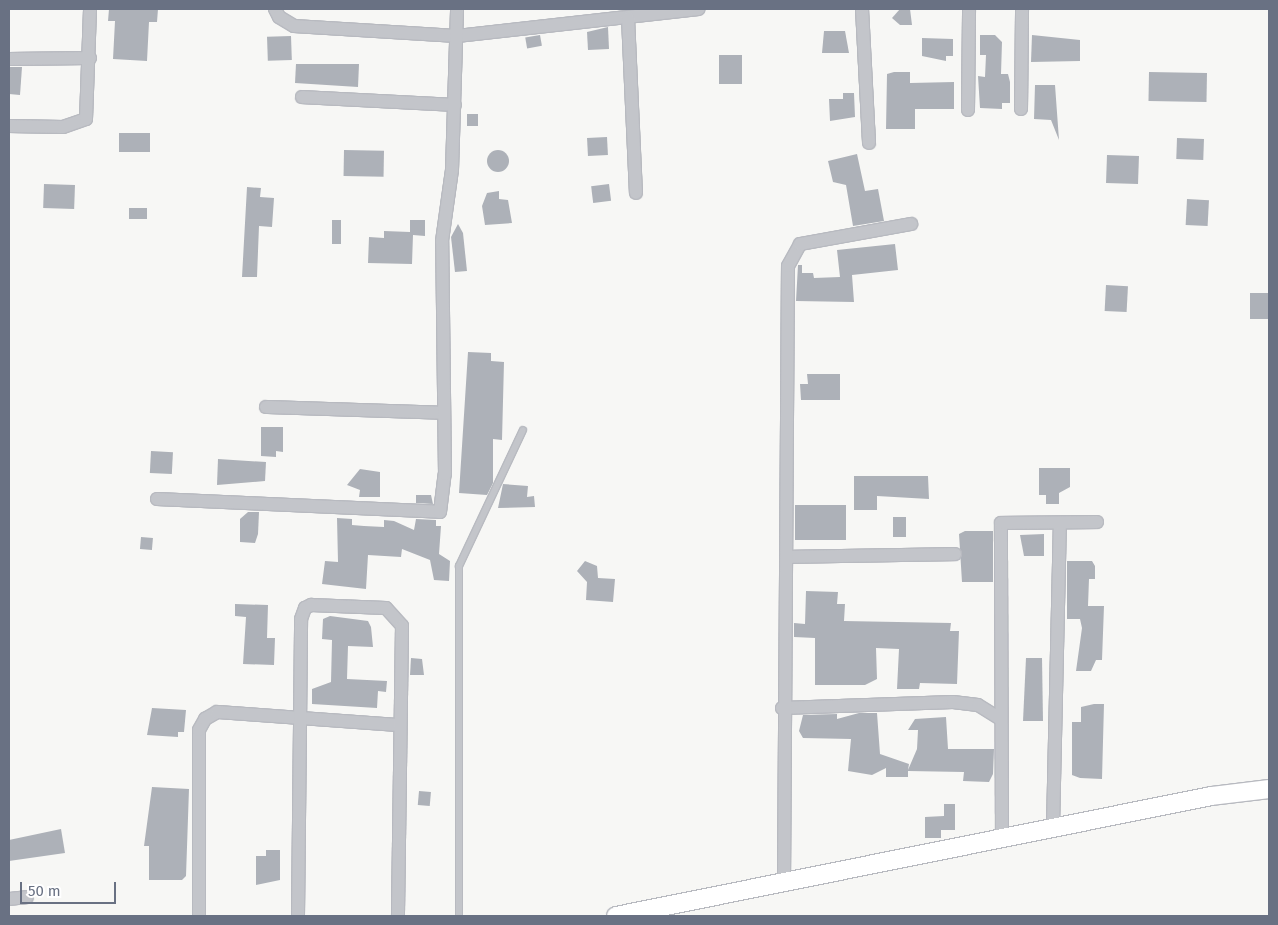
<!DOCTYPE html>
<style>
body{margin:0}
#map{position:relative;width:1278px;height:925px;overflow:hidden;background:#f7f7f5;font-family:"Fira Sans",sans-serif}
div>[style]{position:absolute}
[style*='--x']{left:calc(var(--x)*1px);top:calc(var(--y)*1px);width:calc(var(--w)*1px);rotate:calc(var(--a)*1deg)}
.building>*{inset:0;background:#adb1b8;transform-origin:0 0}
.round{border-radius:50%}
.roads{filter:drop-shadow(1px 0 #b8bac0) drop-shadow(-1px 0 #b8bac0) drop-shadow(0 1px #b8bac0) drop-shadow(0 -1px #b8bac0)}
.lane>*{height:6px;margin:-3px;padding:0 3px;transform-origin:3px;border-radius:3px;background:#c3c5ca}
.street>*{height:12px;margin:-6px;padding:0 6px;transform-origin:6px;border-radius:6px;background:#c3c5ca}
.secondary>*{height:18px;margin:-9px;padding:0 9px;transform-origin:9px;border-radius:9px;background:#fff}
span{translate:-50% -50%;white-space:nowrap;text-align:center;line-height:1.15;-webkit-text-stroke:5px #fff;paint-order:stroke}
.frame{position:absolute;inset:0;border:10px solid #697183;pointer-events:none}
.scale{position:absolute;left:20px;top:882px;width:96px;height:22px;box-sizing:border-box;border:2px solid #697183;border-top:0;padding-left:6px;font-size:15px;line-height:18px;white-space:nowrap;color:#697183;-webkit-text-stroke:4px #fff;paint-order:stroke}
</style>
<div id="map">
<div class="building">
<div style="clip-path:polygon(109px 9px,158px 9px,157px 22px,149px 22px,147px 61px,113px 59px,115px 21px,108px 21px)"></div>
<div style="clip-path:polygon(900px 9px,910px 9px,912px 25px,900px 25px,892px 18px)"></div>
<div style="clip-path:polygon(608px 27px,609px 49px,588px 50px,587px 32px)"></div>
<div style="clip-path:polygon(824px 31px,845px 31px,849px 53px,822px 53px)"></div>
<div style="left:540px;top:35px;width:11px;height:15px;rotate:80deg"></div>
<div style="clip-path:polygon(980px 35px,995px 35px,1002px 42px,1001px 74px,1008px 74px,1010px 82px,1010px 103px,1002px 103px,1002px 109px,980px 108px,978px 76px,985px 77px,986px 55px,980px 55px)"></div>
<div style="clip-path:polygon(1032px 35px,1080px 40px,1080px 61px,1031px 62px)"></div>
<div style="left:291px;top:36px;width:24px;height:24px;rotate:88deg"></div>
<div style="clip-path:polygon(922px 38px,953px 39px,953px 56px,946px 56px,946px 61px,922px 56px)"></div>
<div style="left:719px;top:55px;width:23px;height:29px"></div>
<div style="clip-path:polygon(296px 64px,359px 64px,358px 87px,295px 83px)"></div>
<div style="clip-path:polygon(9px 67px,22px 67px,20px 95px,9px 94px)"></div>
<div style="clip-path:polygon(894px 72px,910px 72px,910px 83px,954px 82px,954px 109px,915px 109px,915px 129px,886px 129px,887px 74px)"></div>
<div style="left:1149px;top:72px;width:58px;height:29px;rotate:1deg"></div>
<div style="clip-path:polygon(1035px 85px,1055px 85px,1059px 140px,1051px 120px,1034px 119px)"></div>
<div style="clip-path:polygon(843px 93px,854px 93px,855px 117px,830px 121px,829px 99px,843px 99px)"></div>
<div style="left:467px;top:114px;width:11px;height:12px"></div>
<div style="left:119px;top:133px;width:31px;height:19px"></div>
<div style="left:607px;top:137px;width:18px;height:20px;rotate:87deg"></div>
<div style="left:1177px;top:138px;width:27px;height:21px;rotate:2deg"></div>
<div style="left:344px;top:150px;width:40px;height:26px;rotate:1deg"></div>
<div class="round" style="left:487px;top:150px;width:22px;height:22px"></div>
<div style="clip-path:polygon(857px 154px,865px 191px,878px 189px,884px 221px,853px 226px,846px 185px,833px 182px,828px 161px)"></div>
<div style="left:1107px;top:155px;width:32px;height:28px;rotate:2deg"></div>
<div style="left:44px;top:184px;width:31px;height:24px;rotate:2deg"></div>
<div style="left:609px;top:184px;width:17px;height:18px;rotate:83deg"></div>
<div style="clip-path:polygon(247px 187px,261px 188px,260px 197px,274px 198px,272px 227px,259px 226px,257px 277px,242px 277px)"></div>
<div style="clip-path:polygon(499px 191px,499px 199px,508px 200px,512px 223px,485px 225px,482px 206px,487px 193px)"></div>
<div style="left:1187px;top:199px;width:22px;height:26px;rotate:3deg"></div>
<div style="left:129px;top:208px;width:18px;height:11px"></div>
<div style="left:332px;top:220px;width:9px;height:24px"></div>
<div style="clip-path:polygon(410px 220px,425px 220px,425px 236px,413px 235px,412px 264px,368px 263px,369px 237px,384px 238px,384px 231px,410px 232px)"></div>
<div style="clip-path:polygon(458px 224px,463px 233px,467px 271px,455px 272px,451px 237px)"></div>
<div style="clip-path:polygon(895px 244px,898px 270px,852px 275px,854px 302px,796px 301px,798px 265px,802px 265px,802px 273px,813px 273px,814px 278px,840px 277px,837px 250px)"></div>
<div style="left:1106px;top:285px;width:22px;height:26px;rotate:3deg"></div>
<div style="left:1250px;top:293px;width:19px;height:26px"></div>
<div style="clip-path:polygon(468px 352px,491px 353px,491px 361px,504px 362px,502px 440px,493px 439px,493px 483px,487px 495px,459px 493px)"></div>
<div style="clip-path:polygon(807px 374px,840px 374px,840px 400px,801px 400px,800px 384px,808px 384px)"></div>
<div style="clip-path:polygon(261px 427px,283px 427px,283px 452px,276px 451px,276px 457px,261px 456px)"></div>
<div style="left:151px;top:451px;width:22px;height:22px;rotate:3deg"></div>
<div style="clip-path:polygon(218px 459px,266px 462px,265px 481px,217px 485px)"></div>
<div style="clip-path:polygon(1039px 468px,1070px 468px,1070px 487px,1059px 493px,1059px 504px,1046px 504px,1046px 495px,1039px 495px)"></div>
<div style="clip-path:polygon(360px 469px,380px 472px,380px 497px,359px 497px,360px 490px,347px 485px)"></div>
<div style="clip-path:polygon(854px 476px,928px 476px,929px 499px,877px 496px,877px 510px,854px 510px)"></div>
<div style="clip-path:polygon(503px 484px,528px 486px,527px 497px,534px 496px,535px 507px,498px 508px)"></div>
<div style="clip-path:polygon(416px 495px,431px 495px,433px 504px,416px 503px)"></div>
<div style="left:795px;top:505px;width:51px;height:35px"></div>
<div style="clip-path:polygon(248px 512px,259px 512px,258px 534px,255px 543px,240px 542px,240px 519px)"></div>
<div style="left:893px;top:517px;width:13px;height:20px"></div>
<div style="clip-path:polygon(337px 518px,352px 519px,352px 525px,364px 526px,384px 527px,384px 520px,394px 521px,414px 530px,416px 519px,436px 520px,436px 526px,441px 526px,439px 554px,450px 561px,449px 581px,434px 580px,430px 560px,402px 549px,401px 557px,368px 555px,366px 589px,322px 584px,325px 561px,338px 562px)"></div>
<div style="clip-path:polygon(965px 531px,993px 531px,993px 582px,962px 582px,959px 534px)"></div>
<div style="clip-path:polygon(1044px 534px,1044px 556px,1024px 556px,1020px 535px)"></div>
<div style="left:141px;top:537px;width:12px;height:12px;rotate:5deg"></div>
<div style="clip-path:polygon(585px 561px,597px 566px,598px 578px,615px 579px,613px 602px,586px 600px,587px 582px,577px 571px)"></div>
<div style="clip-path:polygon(1067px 561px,1092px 561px,1095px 566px,1095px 579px,1089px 579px,1088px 606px,1104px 606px,1102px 660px,1096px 660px,1091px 671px,1076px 671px,1082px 628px,1080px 619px,1067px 619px)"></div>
<div style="clip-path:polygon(806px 591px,838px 592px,837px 604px,845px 604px,844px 621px,951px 623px,950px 631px,959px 631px,957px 684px,920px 683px,919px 689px,897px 689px,899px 649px,876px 648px,877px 679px,865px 685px,815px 685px,815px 638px,794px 637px,794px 623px,805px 624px)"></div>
<div style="clip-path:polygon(235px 604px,268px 605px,267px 638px,275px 638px,274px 665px,243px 664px,246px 617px,235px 616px)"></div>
<div style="clip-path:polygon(330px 616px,368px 621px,371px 627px,373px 647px,348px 646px,347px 679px,387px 681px,386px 692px,378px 691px,377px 708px,312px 704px,312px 689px,331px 682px,332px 640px,322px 639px,323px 619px)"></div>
<div style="clip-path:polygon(411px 658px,422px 659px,424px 675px,410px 675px)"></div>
<div style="clip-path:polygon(1026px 658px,1042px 658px,1043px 721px,1023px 721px)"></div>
<div style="clip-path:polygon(1094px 704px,1104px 704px,1102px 779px,1080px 778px,1072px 775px,1072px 722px,1081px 722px,1081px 707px)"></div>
<div style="clip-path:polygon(152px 708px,186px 710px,184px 732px,178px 732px,178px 737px,147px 735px)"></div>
<div style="clip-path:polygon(859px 713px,877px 713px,880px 754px,909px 764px,908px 770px,917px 749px,918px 730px,908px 730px,915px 719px,946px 717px,948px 749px,994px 749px,993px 774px,989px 782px,963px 781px,964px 772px,908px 771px,908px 777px,886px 777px,886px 768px,872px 775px,848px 771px,851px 739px,803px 738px,799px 731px,803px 715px,837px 714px,837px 719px)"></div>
<div style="clip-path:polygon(152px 787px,189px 789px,186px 876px,182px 880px,149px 880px,149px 846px,144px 846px)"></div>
<div style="left:419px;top:791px;width:12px;height:14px;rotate:5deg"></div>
<div style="clip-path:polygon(944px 804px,955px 804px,955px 830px,941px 830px,941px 838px,925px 838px,925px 817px,944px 816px)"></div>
<div style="clip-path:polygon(61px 829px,65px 853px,9px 861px,9px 840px)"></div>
<div style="clip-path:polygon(266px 850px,280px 850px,280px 880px,256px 885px,256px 856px,266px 856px)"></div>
</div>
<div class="roads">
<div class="lane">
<div style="--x:459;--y:916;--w:350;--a:-90"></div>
<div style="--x:459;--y:566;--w:150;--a:-64.8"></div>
</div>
<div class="street">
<div style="--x:275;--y:9;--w:9;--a:63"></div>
<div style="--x:279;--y:17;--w:17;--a:31"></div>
<div style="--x:294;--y:26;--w:163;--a:3.5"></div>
<div style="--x:457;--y:36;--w:243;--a:-6.4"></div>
<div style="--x:862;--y:9;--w:134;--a:87"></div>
<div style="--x:628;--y:18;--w:175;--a:87.4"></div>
<div style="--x:9;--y:59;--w:81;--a:-0.7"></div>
<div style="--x:302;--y:97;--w:153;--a:3"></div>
<div style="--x:1021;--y:109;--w:100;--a:-89.4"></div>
<div style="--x:968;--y:110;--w:101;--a:-89.4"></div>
<div style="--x:9;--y:126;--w:54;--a:1.1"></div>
<div style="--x:63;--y:127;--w:24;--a:-19"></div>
<div style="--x:86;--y:119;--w:110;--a:-87.9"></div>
<div style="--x:266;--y:407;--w:178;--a:1.9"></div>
<div style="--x:157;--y:499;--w:283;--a:2.6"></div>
<div style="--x:440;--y:512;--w:38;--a:-83"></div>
<div style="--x:445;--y:474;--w:233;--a:-90.7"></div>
<div style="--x:442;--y:241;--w:72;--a:-82"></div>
<div style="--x:452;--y:170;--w:161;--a:-88.2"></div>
<div style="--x:787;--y:557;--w:168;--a:-1"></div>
<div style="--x:782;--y:708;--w:171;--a:-2"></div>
<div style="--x:953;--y:702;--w:25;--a:7"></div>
<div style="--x:978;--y:705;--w:26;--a:32"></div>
<div style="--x:1053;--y:827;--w:303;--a:-88.7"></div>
<div style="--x:1002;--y:837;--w:314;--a:-90.2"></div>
<div style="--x:1001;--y:523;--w:96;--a:-0.6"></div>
<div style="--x:784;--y:884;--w:618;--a:-89.63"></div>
<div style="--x:788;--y:266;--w:25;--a:-61"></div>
<div style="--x:800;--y:244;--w:113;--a:-10.2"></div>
<div style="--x:9;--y:899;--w:18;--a:-6"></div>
<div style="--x:199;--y:916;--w:186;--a:-90"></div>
<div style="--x:199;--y:730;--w:13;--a:-61"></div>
<div style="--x:205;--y:719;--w:14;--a:-30"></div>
<div style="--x:217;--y:712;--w:182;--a:4.1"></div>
<div style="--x:298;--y:916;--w:297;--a:-89.4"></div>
<div style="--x:301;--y:619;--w:12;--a:-70"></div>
<div style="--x:305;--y:608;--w:7;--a:-27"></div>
<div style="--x:311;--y:605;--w:75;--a:2.3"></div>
<div style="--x:386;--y:608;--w:24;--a:48"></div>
<div style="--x:402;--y:626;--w:290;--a:90.8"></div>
</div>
<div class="secondary">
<div style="--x:616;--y:916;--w:607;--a:-11.4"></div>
<div style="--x:1211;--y:796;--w:58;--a:-6.9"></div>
</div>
</div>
<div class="frame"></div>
<div class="scale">50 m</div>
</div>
